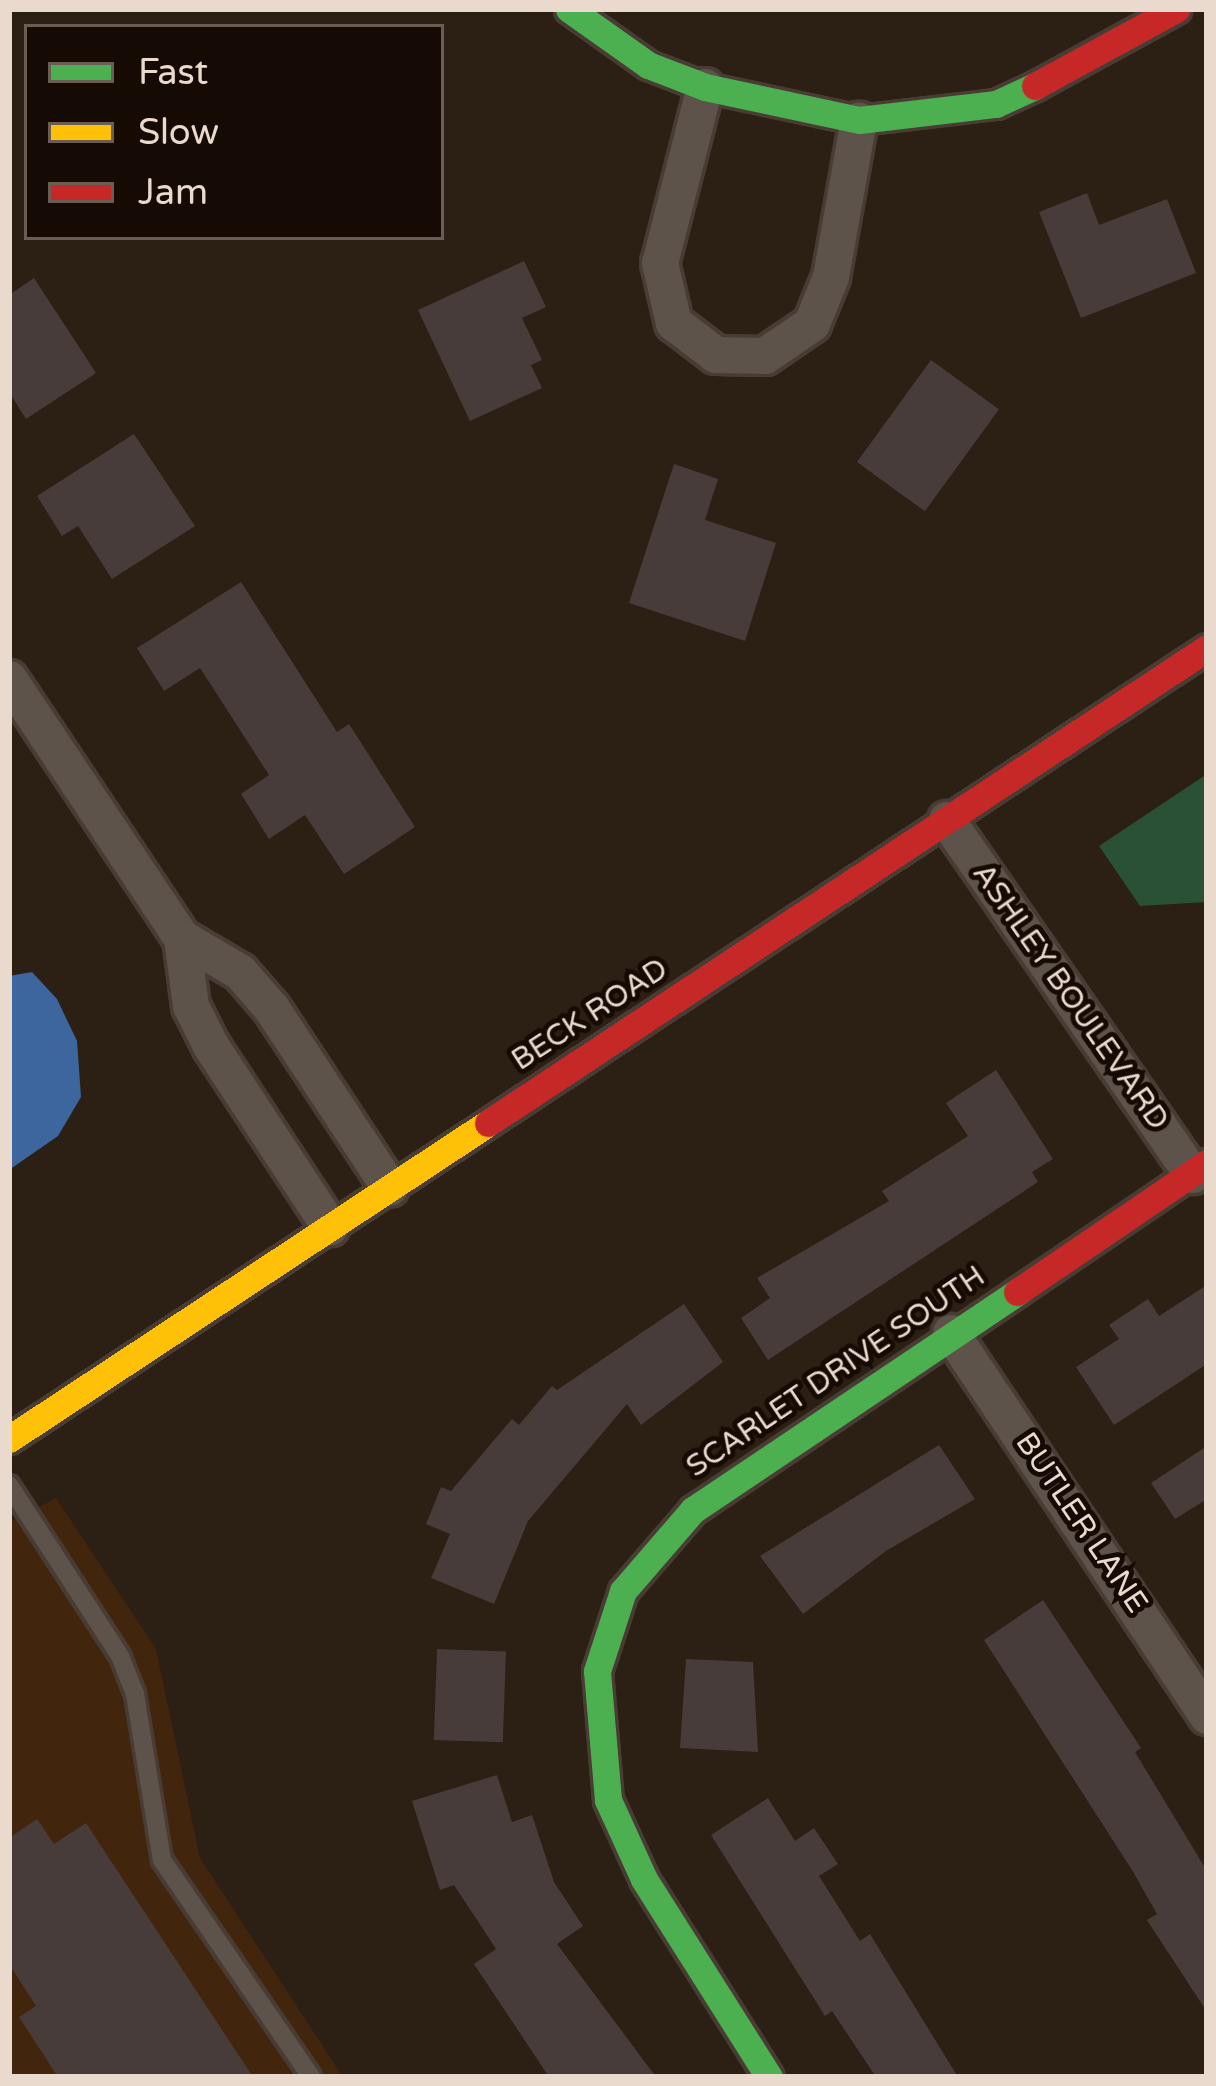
<!DOCTYPE html>
<style>
body{margin:0}
#map{position:relative;width:1216px;height:2086px;overflow:hidden;background:#2c1f14;font-family:"Varela Round",sans-serif}
div>[style]{position:absolute}
[style*='--x']{left:calc(var(--x)*1px);top:calc(var(--y)*1px);width:calc(var(--w)*1px);rotate:calc(var(--a)*1deg)}
.built>*{inset:0;background:#42250d}
.green>*{inset:0;background:#2a5135}
.water>*{inset:0;background:#3d669f}
.building>*{inset:0;background:#483c3a;transform-origin:0 0}
.roads{filter:drop-shadow(3px 0 #483c34) drop-shadow(-3px 0 #483c34) drop-shadow(0 3px #483c34) drop-shadow(0 -3px #483c34)}
.lane>*{height:18px;margin:-9px;padding:0 9px;transform-origin:9px;border-radius:9px;background:#5d534a}
.street>*{height:36px;margin:-18px;padding:0 18px;transform-origin:18px;border-radius:18px;background:#5d534a}
.fast>*{height:27px;margin:-13.5px;padding:0 13.5px;transform-origin:13.5px;border-radius:13.5px;background:#4caf50}
.slow>*{height:27px;margin:-13.5px;padding:0 13.5px;transform-origin:13.5px;border-radius:13.5px;background:#ffc107}
.jam>*{height:27px;margin:-13.5px;padding:0 13.5px;transform-origin:13.5px;border-radius:13.5px;background:#c62828}
span{translate:-50% -50%;white-space:nowrap;text-align:center;line-height:1.15;-webkit-text-stroke:10px #160b04;paint-order:stroke}
.street-label{font-size:30px;color:#ead9cd}
.frame{position:absolute;inset:0;border:12px solid #ead9cd;pointer-events:none}
.legend{position:absolute;left:24px;top:24px;width:420px;height:216px;box-sizing:border-box;background:#160b04;border:3px solid #6b5d54;margin:0;padding:15px 21px;list-style:none;font-size:36px;color:#ead9cd}
.legend li{display:flex;align-items:center;gap:24px;height:60px}
.legend b{width:60px;border:3px solid #6b5d54}
</style>
<div id="map">
<div class="built">
<div style="clip-path:polygon(56px 1498px,156px 1649px,200px 1858px,343px 2077px,9px 2077px,9px 1523px)"></div>
</div>
<div class="green">
<div style="clip-path:polygon(1207px 774px,1207px 902px,1140px 906px,1099px 846px)"></div>
</div>
<div class="water">
<div style="clip-path:polygon(32px 972px,57px 999px,77px 1041px,81px 1097px,58px 1136px,9px 1170px,9px 976px)"></div>
</div>
<div class="building">
<div style="clip-path:polygon(1087px 193px,1099px 225px,1167px 199px,1196px 273px,1081px 318px,1039px 212px)"></div>
<div style="clip-path:polygon(524px 261px,546px 307px,522px 318px,542px 360px,531px 365px,542px 388px,470px 421px,418px 310px)"></div>
<div style="clip-path:polygon(34px 278px,96px 373px,26px 419px,9px 392px,9px 295px)"></div>
<div style="left:931px;top:360px;width:84px;height:126px;rotate:36deg"></div>
<div style="clip-path:polygon(134px 434px,195px 526px,112px 579px,78px 526px,62px 536px,37px 496px)"></div>
<div style="clip-path:polygon(674px 464px,718px 479px,705px 520px,776px 543px,745px 641px,629px 603px)"></div>
<div style="clip-path:polygon(241px 582px,337px 732px,349px 724px,415px 827px,344px 874px,305px 815px,269px 839px,241px 794px,269px 775px,200px 668px,164px 691px,137px 648px)"></div>
<div style="clip-path:polygon(996px 1070px,1053px 1159px,1032px 1172px,1038px 1182px,768px 1360px,741px 1318px,770px 1298px,757px 1278px,889px 1201px,882px 1191px,968px 1136px,946px 1103px)"></div>
<div style="clip-path:polygon(1207px 1285px,1207px 1364px,1114px 1425px,1076px 1367px,1119px 1339px,1109px 1325px,1148px 1299px,1159px 1316px)"></div>
<div style="clip-path:polygon(684px 1304px,723px 1362px,641px 1425px,627px 1404px,528px 1521px,494px 1604px,431px 1578px,450px 1534px,426px 1524px,441px 1487px,451px 1491px,512px 1419px,519px 1425px,552px 1386px,557px 1390px)"></div>
<div style="clip-path:polygon(939px 1445px,975px 1499px,886px 1551px,803px 1614px,760px 1556px)"></div>
<div style="clip-path:polygon(1207px 1446px,1207px 1499px,1175px 1519px,1151px 1483px)"></div>
<div style="clip-path:polygon(1043px 1600px,1141px 1748px,1135px 1752px,1207px 1871px,1207px 2012px,1147px 1920px,1157px 1914px,1132px 1870px,984px 1640px)"></div>
<div style="left:437px;top:1649px;width:69px;height:91px;rotate:2deg"></div>
<div style="clip-path:polygon(686px 1659px,753px 1662px,758px 1752px,680px 1748px)"></div>
<div style="clip-path:polygon(497px 1775px,512px 1822px,532px 1815px,554px 1882px,583px 1926px,557px 1944px,656px 2077px,549px 2077px,474px 1964px,496px 1949px,454px 1885px,440px 1890px,412px 1801px)"></div>
<div style="clip-path:polygon(768px 1798px,795px 1841px,814px 1828px,838px 1864px,819px 1876px,860px 1941px,870px 1934px,958px 2077px,876px 2077px,832px 2011px,825px 2016px,711px 1835px)"></div>
<div style="clip-path:polygon(37px 1819px,54px 1844px,86px 1823px,253px 2077px,58px 2077px,19px 2017px,36px 2006px,9px 1964px,9px 1838px)"></div>
</div>
<div class="roads">
<div class="lane">
<div style="--x:9;--y:1485;--w:204;--a:57"></div>
<div style="--x:120;--y:1656;--w:41;--a:68.5"></div>
<div style="--x:135;--y:1694;--w:168;--a:80.8"></div>
<div style="--x:162;--y:1860;--w:263;--a:55.5"></div>
</div>
<div class="street">
<div style="--x:705;--y:87;--w:182;--a:104.3"></div>
<div style="--x:660;--y:263;--w:62;--a:76.9"></div>
<div style="--x:674;--y:323;--w:53;--a:37.3"></div>
<div style="--x:716;--y:355;--w:49;--a:1.2"></div>
<div style="--x:765;--y:356;--w:57;--a:-34.2"></div>
<div style="--x:812;--y:324;--w:51;--a:-68"></div>
<div style="--x:831;--y:277;--w:159;--a:-79.9"></div>
<div style="--x:9;--y:679;--w:311;--a:56.3"></div>
<div style="--x:182;--y:938;--w:69;--a:82.5"></div>
<div style="--x:191;--y:1006;--w:45;--a:63.4"></div>
<div style="--x:211;--y:1046;--w:217;--a:56.7"></div>
<div style="--x:947;--y:820;--w:432;--a:55.3"></div>
<div style="--x:182;--y:938;--w:67;--a:30.4"></div>
<div style="--x:240;--y:972;--w:49;--a:49.1"></div>
<div style="--x:272;--y:1009;--w:214;--a:56.6"></div>
<div style="--x:951;--y:1333;--w:461;--a:56.2"></div>
</div>
<div class="fast">
<div style="--x:569;--y:9;--w:97;--a:35.3"></div>
<div style="--x:648;--y:65;--w:61;--a:21.1"></div>
<div style="--x:705;--y:87;--w:157;--a:12.1"></div>
<div style="--x:859;--y:120;--w:138;--a:-6.7"></div>
<div style="--x:996;--y:104;--w:43;--a:-24.8"></div>
<div style="--x:769;--y:2077;--w:234;--a:-122.3"></div>
<div style="--x:644;--y:1879;--w:87;--a:-114.5"></div>
<div style="--x:608;--y:1800;--w:129;--a:-94.9"></div>
<div style="--x:597;--y:1671;--w:84;--a:-72"></div>
<div style="--x:623;--y:1591;--w:107;--a:-49.2"></div>
<div style="--x:693;--y:1510;--w:391;--a:-33.9"></div>
</div>
<div class="slow">
<div style="--x:9;--y:1439;--w:574;--a:-33.41"></div>
</div>
<div class="jam">
<div style="--x:1035;--y:86;--w:161;--a:-28.6"></div>
<div style="--x:488;--y:1123;--w:862;--a:-33.45"></div>
<div style="--x:1017;--y:1292;--w:230;--a:-34.2"></div>
</div>
</div>
<div class="street-label">
<span style="left:1070px;top:997px;rotate:55deg">ASHLEY BOULEVARD</span>
<span style="left:590px;top:1015px;rotate:-33deg">BECK ROAD</span>
<span style="left:836px;top:1372px;rotate:-34deg">SCARLET DRIVE SOUTH</span>
<span style="left:1081px;top:1523px;rotate:56deg">BUTLER LANE</span>
</div>
<div class="frame"></div>
<ul class="legend">
<li><b style="height:15px;background:#4caf50"></b>Fast</li>
<li><b style="height:15px;background:#ffc107"></b>Slow</li>
<li><b style="height:15px;background:#c62828"></b>Jam</li>
</ul>
</div>
